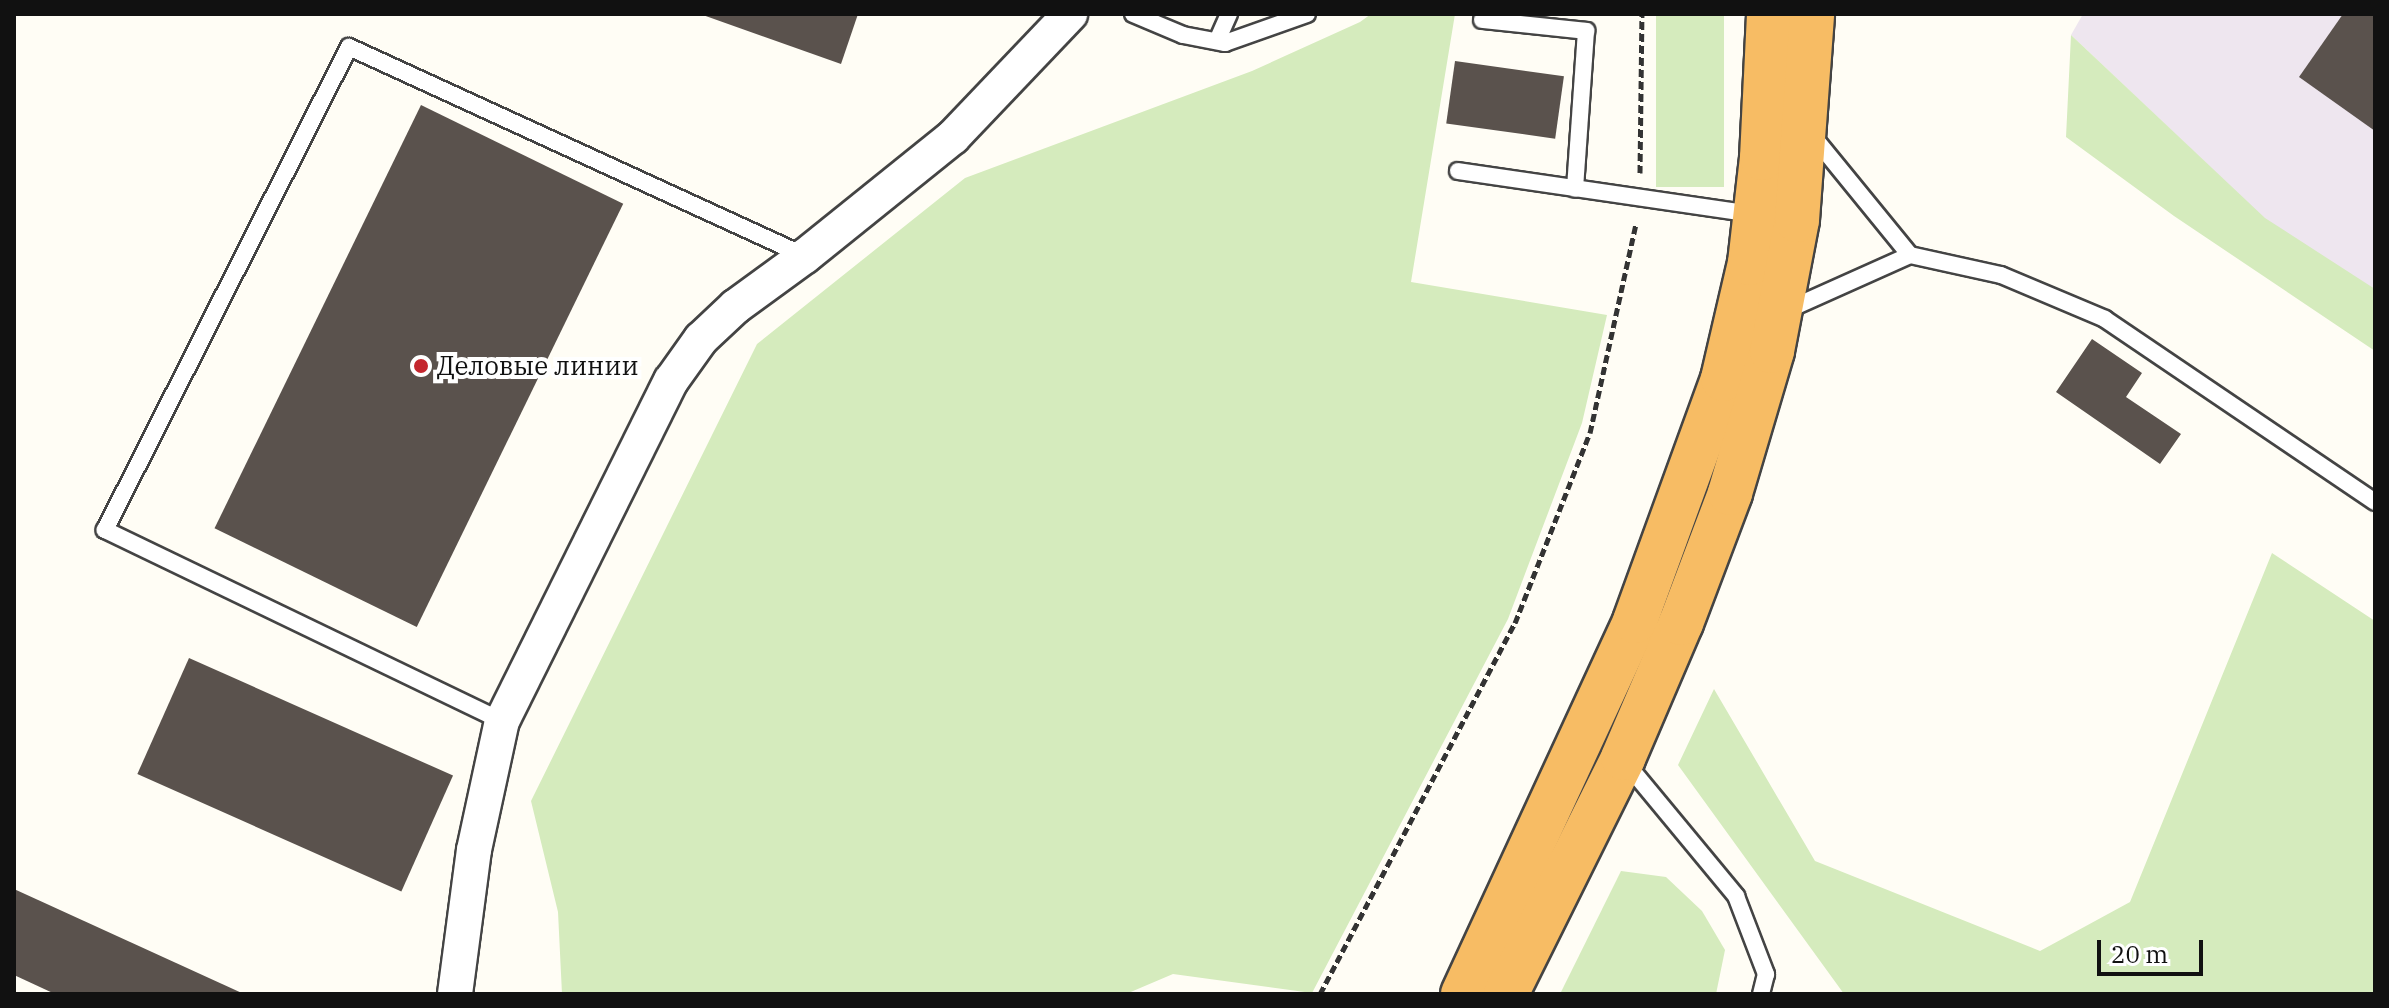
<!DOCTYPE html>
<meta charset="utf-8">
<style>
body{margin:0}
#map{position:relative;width:2389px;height:1008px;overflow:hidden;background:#fffdf5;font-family:"IBM Plex Serif",serif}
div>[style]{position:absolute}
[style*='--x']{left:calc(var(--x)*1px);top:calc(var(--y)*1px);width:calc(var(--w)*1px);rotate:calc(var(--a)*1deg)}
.industrial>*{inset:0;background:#eee6ef}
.green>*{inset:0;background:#d5ebbd;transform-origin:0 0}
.building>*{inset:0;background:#5a524d;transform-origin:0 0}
.path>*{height:5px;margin-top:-2.5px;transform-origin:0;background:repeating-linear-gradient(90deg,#333 0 8px,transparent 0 12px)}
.roads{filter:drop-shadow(2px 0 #444) drop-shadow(-2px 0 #444) drop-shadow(0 2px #444) drop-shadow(0 -2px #444)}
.service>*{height:16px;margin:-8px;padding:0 8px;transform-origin:8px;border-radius:8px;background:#fff}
.minor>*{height:34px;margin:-17px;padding:0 17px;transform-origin:17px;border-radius:17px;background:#fff}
.trunk>*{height:44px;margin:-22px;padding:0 22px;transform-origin:22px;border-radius:22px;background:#f7bc64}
.dots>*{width:22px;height:22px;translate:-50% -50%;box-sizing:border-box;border:4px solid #fff;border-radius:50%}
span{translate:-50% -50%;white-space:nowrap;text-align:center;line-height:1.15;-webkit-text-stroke:8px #fff;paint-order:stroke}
.poi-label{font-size:26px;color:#111}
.left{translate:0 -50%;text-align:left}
.frame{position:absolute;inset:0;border:16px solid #111;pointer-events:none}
.scale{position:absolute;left:2097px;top:940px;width:106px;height:36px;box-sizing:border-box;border:4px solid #111;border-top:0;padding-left:10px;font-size:24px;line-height:28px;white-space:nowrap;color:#111;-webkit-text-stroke:6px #fff;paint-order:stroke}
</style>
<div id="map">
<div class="industrial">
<div style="clip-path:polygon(2083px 14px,2375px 14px,2375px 351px,2206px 163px,2071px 35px)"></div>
</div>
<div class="green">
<div style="clip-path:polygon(1371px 14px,1455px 14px,1411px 282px,1607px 315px,1582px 423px,1508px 619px,1312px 993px,1173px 974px,1126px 994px,562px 994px,558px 912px,531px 801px,757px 344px,965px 178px,1252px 71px,1360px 22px)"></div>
<div style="left:1656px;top:14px;width:68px;height:173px"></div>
<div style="clip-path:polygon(2071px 35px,2265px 218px,2375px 289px,2375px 351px,2174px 216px,2066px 137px)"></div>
<div style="clip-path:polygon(2272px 553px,2375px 621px,2375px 994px,1844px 994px,1678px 765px,1714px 689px,1815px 861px,2040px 951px,2130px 902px)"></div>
<div style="clip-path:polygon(1621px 871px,1666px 877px,1702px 911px,1725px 950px,1716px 994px,1560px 994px)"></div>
</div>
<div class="building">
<div style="clip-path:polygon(700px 14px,858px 14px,841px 64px)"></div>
<div style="clip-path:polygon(2343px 14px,2375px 14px,2375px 131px,2299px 77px)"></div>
<div style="left:1455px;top:61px;width:110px;height:63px;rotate:8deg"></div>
<div style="left:421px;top:105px;width:225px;height:471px;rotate:26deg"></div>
<div style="clip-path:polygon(2092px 339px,2142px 373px,2126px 397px,2181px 434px,2160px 464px,2056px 392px)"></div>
<div style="left:189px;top:658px;width:289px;height:127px;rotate:24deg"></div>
<div style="clip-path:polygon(14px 889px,244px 994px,55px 994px,14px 975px)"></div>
</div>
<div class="path">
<div style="--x:1640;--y:173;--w:159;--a:-89.3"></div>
<div style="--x:1320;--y:994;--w:419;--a:-62.3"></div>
<div style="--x:1515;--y:623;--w:204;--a:-68.5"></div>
<div style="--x:1590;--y:433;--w:215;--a:-77.6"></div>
</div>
<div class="roads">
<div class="service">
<div style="--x:1133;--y:14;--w:54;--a:22.8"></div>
<div style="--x:1183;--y:35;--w:43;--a:10.8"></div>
<div style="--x:1225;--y:43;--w:87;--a:-19.5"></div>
<div style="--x:1482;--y:20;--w:105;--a:6"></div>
<div style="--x:1586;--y:31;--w:158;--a:94"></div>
<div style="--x:1217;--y:41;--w:30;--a:-66"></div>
<div style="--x:1812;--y:135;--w:155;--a:50.8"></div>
<div style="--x:1458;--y:171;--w:299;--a:8.3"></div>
<div style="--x:1785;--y:311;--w:137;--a:-24.1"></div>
<div style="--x:1910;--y:255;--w:93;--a:12.4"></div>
<div style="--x:2001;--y:275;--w:113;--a:22.9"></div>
<div style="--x:2105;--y:319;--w:326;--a:34.1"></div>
<div style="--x:502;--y:721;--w:441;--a:-154.3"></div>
<div style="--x:105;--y:530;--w:541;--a:-63.2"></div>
<div style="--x:349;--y:47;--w:502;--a:24.62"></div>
<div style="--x:1626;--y:763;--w:173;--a:50.4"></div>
<div style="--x:1736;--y:896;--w:84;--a:69"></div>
<div style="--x:1766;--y:974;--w:21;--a:104"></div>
</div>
<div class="minor">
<div style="--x:455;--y:994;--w:145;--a:-82.5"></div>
<div style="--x:474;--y:850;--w:132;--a:-77.8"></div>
<div style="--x:502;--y:721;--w:380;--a:-63.6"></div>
<div style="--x:671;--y:381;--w:52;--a:-54.5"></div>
<div style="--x:701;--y:339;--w:47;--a:-43.3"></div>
<div style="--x:735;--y:307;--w:87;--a:-36.1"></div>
<div style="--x:805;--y:256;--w:190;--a:-38.8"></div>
<div style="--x:953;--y:137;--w:170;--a:-46.4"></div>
</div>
<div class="trunk">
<div style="--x:1463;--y:994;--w:411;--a:-65.2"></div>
<div style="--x:1635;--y:621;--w:258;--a:-70"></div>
<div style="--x:1723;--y:379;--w:119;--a:-76.9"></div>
<div style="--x:1750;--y:263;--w:106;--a:-83.5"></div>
<div style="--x:1762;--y:158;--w:144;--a:-87.2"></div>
<div style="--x:1506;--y:994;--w:263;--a:-63.6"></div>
<div style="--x:1623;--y:758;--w:147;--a:-66.8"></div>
<div style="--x:1681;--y:623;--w:139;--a:-69.3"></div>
<div style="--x:1730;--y:493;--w:148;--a:-73.5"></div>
<div style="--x:1772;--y:351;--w:133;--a:-79.2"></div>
<div style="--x:1797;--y:220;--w:207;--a:-85.8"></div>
</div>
</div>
<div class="dots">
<div style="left:421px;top:366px;background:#c4262e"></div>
</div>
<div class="poi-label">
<span class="left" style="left:437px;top:366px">Деловые линии</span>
</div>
<div class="frame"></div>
<div class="scale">20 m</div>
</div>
